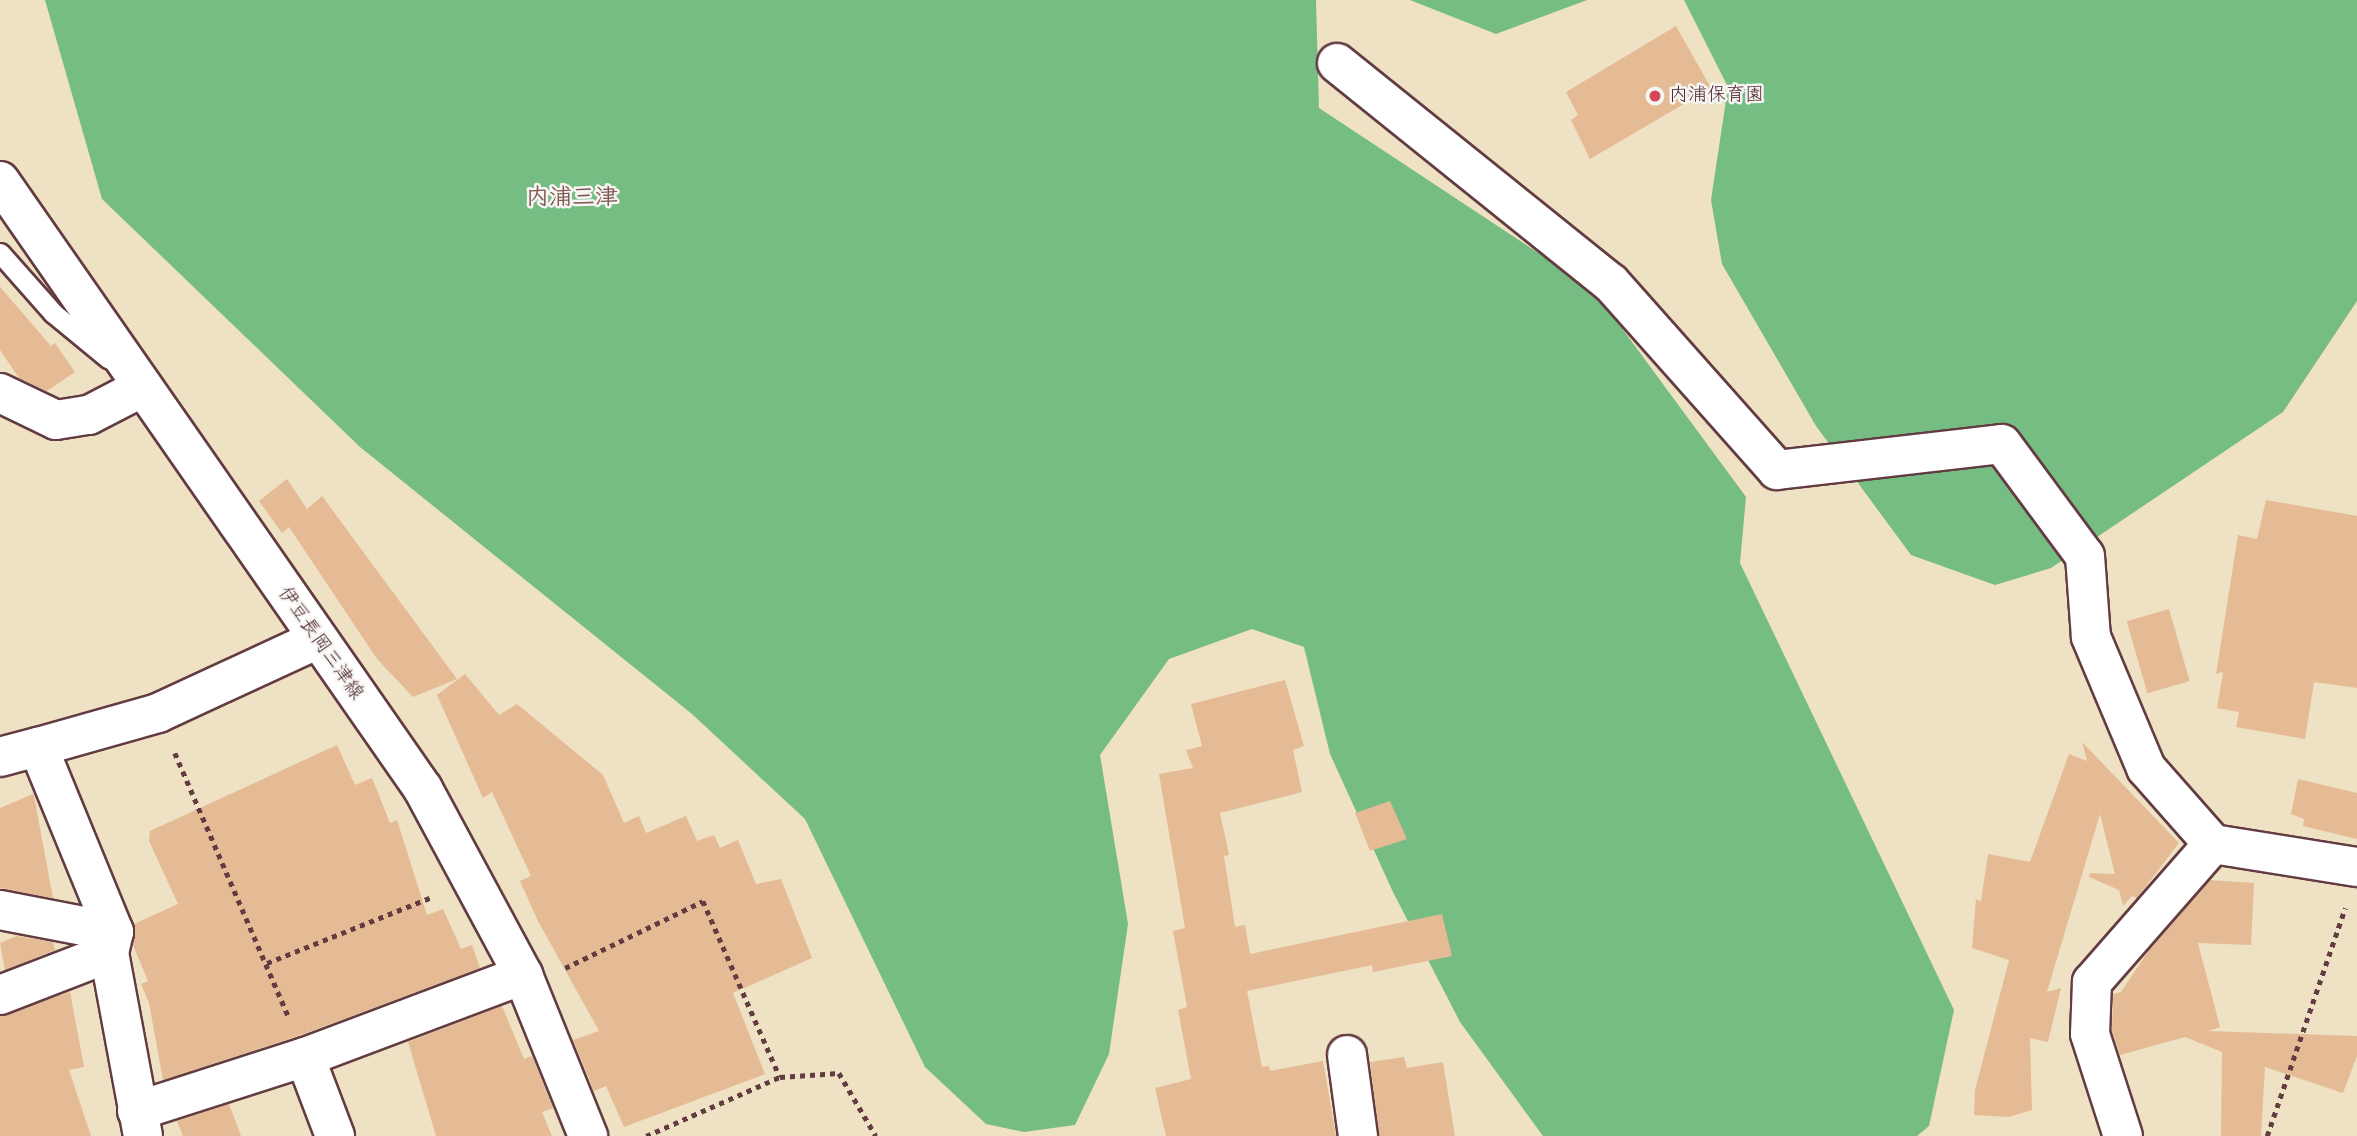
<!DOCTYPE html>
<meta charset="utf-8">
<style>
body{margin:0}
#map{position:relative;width:2357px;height:1136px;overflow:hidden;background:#efe1c3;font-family:Kalam,"Klee One",sans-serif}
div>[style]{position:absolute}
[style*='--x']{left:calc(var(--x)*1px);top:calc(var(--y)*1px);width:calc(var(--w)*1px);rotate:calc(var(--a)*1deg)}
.forest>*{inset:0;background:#75bd83}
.building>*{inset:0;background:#e4bb95;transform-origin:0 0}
.path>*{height:4.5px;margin-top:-2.25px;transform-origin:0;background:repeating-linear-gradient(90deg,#633c42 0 5px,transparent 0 10px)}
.roads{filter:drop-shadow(2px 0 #633c42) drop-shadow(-2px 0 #633c42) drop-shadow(0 2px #633c42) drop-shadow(0 -2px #633c42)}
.service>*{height:19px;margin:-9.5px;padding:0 9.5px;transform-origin:9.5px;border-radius:9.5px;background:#fff}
.minor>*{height:38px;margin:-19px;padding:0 19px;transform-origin:19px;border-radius:19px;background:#fff}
.secondary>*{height:38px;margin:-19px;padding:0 19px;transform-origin:19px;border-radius:19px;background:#fff}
.dots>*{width:19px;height:19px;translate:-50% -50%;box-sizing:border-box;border:4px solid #f6f6f2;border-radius:50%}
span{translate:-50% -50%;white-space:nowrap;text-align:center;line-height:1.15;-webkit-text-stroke:5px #f6f6f2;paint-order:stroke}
.poi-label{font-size:19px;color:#4a1f2b}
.left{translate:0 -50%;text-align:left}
.street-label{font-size:19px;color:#4a1f2b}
.quarter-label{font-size:23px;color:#805650;font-weight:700}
</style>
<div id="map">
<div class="forest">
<div style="clip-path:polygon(45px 0,1316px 0,1319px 108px,1593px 289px,1746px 497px,1740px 563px,1954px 1010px,1929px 1126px,1917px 1136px,1543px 1136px,1460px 1022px,1393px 892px,1330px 754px,1304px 647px,1252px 629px,1169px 659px,1100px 755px,1128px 924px,1109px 1054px,1075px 1125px,1024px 1132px,986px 1124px,925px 1067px,805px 819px,692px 714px,360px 447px,102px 199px)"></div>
<div style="clip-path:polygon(1410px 0,1587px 0,1496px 34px)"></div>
<div style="clip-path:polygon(1684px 0,2357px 0,2357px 301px,2283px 412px,2051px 568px,1995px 585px,1911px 555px,1816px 426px,1722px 264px,1711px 200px,1728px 87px)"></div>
</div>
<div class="building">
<div style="clip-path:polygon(1676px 26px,1711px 88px,1590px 159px,1571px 120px,1578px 115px,1566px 92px)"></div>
<div style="clip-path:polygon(0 287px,51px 346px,55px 343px,75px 372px,47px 391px,19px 378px,0 350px)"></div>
<div style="clip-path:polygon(287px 479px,307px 509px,322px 496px,457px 679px,413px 697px,377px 659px,289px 527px,282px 533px,259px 501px)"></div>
<div style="clip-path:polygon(2266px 500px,2357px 516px,2357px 688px,2314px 682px,2305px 739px,2236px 727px,2239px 712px,2217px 708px,2223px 672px,2216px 674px,2238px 535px,2257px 539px)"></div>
<div style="left:2169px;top:609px;width:75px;height:44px;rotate:74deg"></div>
<div style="clip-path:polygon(465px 674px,499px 715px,517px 704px,603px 775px,624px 823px,639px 816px,646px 833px,686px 816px,697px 841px,714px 835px,720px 848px,738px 840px,756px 884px,781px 879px,812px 958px,733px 993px,765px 1074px,624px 1127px,606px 1086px,594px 1091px,573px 1040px,599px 1031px,538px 921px,520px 881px,531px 876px,492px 792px,483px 798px,437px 695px)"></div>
<div style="clip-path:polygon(1285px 680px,1304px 746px,1293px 750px,1302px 792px,1220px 813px,1229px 855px,1224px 856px,1235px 927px,1245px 925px,1250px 954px,1442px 914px,1452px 956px,1373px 972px,1372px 965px,1247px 991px,1262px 1067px,1269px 1066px,1270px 1071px,1323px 1061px,1336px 1136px,1166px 1136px,1155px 1088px,1191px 1079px,1178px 1010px,1187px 1007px,1173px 931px,1185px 928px,1159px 774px,1193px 768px,1186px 750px,1202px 746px,1191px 704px)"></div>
<div style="clip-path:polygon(2082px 742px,2179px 843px,2137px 898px,2132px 896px,2123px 906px,2119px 890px,2089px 877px,2090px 873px,2115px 874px,2100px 814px,2047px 992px,2061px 988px,2048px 1042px,2030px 1038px,2032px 1110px,2009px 1117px,1974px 1115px,1975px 1090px,2009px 960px,1972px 948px,1976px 899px,1981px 901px,1988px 854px,2030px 862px,2069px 754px,2087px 761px)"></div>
<div style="clip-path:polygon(337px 745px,355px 785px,372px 778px,390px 823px,397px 820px,427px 915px,443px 909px,461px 949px,472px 945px,480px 968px,298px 1036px,163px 1080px,149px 1003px,141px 984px,148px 981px,133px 945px,134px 924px,178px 904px,149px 841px,150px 831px)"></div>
<div style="clip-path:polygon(2298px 779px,2357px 793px,2357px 839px,2303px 826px,2304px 819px,2291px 814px)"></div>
<div style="clip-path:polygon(33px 794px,34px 796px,53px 898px,0 888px,0 808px)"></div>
<div style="clip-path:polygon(1390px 801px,1407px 839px,1370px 851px,1355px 813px)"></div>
<div style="clip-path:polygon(2210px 880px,2254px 883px,2251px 945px,2198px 943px,2220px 1027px,2208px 1031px,2357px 1036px,2357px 1056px,2343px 1093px,2265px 1067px,2261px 1136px,2221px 1136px,2222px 1052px,2185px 1037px,2120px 1055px,2112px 1031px,2113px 994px,2121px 992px,2147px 953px)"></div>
<div style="clip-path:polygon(17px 936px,53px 942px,55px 950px,5px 970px,0 943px)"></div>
<div style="clip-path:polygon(70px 992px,84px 1067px,69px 1070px,91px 1136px,0 1136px,0 1016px)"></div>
<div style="clip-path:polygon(502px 1006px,524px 1059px,532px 1056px,553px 1108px,542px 1112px,552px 1136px,436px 1136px,408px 1042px)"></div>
<div style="clip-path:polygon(1404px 1057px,1407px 1068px,1443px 1062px,1455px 1136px,1379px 1136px,1370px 1062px)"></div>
<div style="clip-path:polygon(229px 1104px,241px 1136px,183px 1136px,177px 1121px)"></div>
</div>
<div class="path">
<div style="--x:175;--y:753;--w:288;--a:66.7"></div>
<div style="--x:267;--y:963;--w:178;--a:-21.8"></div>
<div style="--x:565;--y:968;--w:153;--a:-25.9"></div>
<div style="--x:703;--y:901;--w:192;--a:66.4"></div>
<div style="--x:646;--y:1136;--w:146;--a:-23.8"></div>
<div style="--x:780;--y:1077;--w:59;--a:-3.9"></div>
<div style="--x:839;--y:1073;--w:73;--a:59.6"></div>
<div style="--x:2267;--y:1136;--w:241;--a:-71.1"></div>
</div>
<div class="roads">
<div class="service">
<div style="--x:0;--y:253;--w:80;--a:48.5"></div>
<div style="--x:53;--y:313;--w:72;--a:39.4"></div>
</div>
<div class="minor">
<div style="--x:1337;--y:63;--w:351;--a:38.8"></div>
<div style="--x:1611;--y:283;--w:250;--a:48.4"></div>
<div style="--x:1777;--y:470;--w:226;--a:-6.6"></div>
<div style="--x:2002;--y:444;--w:139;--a:53.5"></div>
<div style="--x:2085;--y:556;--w:81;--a:85.8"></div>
<div style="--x:2091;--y:637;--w:142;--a:67.2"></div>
<div style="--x:2146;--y:768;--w:101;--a:48.6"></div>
<div style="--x:2213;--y:844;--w:184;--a:131.2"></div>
<div style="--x:2092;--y:982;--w:52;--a:92.2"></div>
<div style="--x:2090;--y:1034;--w:107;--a:72.1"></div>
<div style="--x:0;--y:393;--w:62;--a:25.7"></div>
<div style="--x:56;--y:420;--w:33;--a:-9"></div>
<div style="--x:89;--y:415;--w:61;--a:-27.4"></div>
<div style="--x:0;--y:757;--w:39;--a:-15"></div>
<div style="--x:2213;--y:844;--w:146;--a:9.1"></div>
<div style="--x:0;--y:910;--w:116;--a:10.9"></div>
<div style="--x:0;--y:995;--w:117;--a:-21.1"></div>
<div style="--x:1347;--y:1055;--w:82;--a:82.3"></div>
<div style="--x:305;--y:1057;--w:85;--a:69.2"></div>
<div style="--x:137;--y:1111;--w:176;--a:-17.8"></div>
<div style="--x:305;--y:1057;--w:233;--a:-20.6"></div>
<div style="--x:143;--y:1136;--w:186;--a:-100.5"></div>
<div style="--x:109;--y:953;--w:22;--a:-77"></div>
<div style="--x:114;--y:932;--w:200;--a:-112.3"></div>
<div style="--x:38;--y:747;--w:125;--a:-15.8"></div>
<div style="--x:158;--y:713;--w:174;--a:-24.8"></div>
</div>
<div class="secondary">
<div style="--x:0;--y:181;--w:741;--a:55.17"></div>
<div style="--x:423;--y:789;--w:211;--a:61.7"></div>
<div style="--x:523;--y:975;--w:174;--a:68"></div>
</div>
</div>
<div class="dots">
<div style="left:1655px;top:96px;background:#d1495b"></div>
</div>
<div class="poi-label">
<span class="left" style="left:1669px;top:96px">内浦保育園</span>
</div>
<div class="street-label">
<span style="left:320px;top:644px;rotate:55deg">伊豆長岡三津線</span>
</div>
<div class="quarter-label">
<span style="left:572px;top:198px">内浦三津</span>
</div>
</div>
